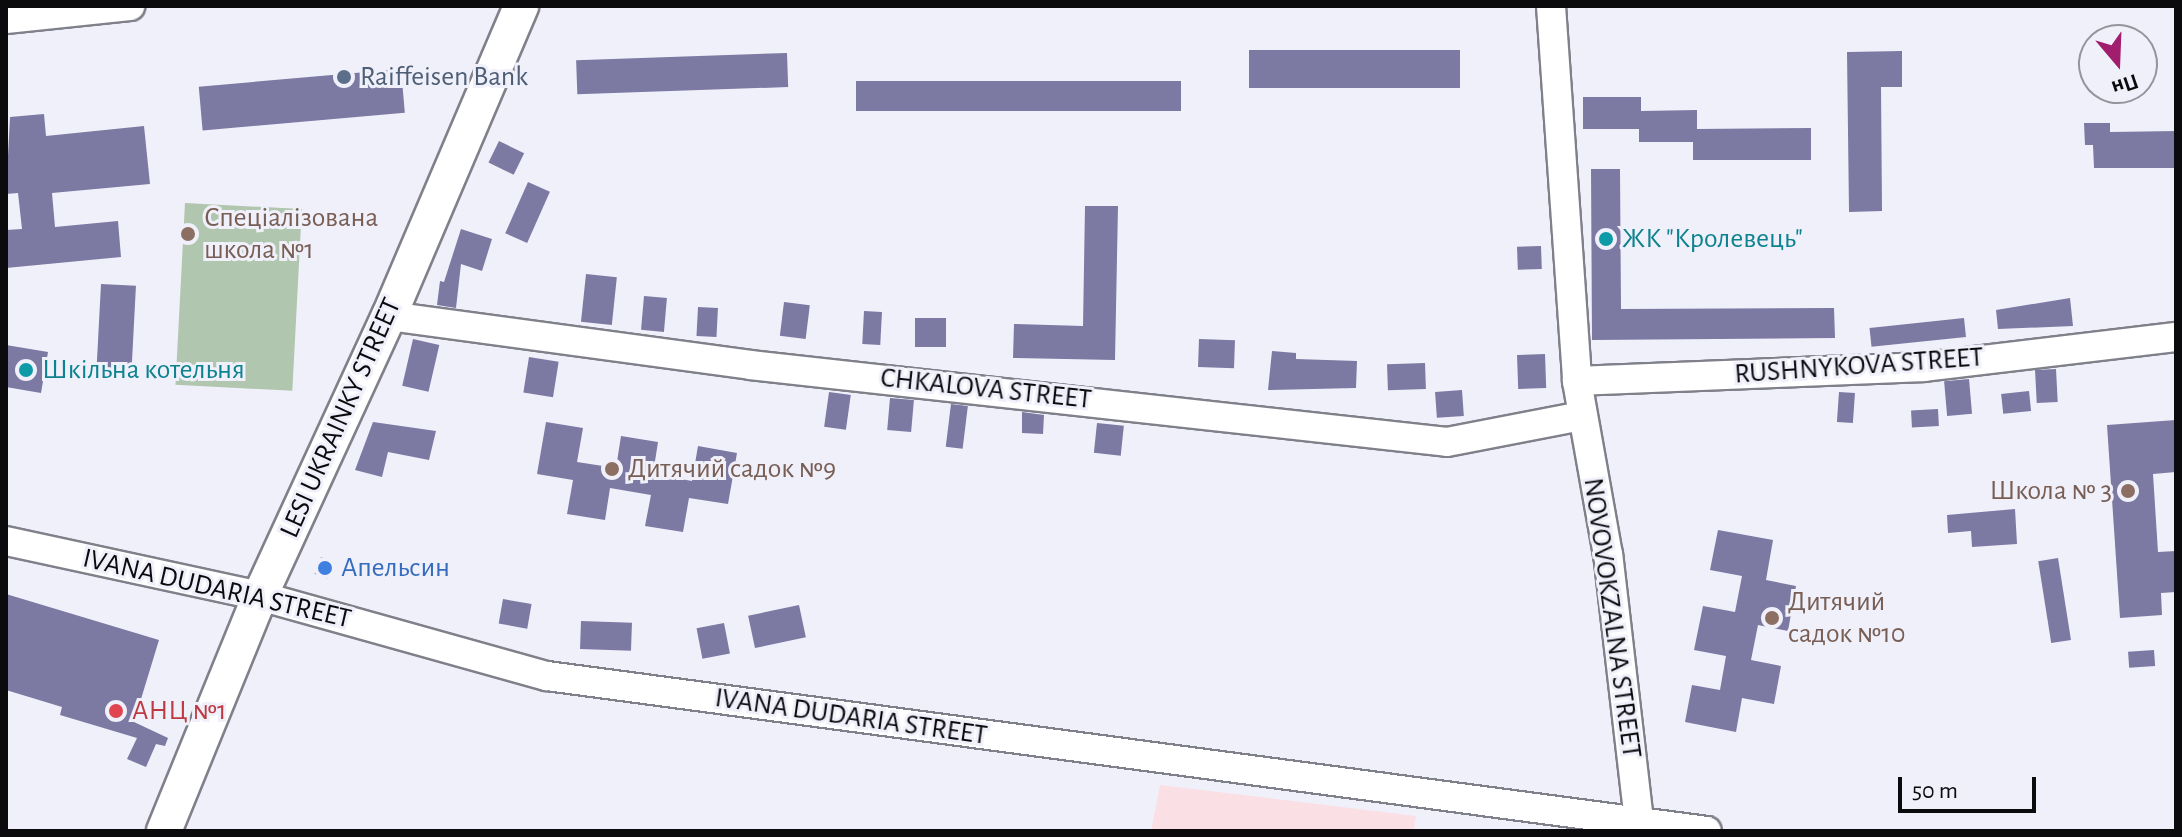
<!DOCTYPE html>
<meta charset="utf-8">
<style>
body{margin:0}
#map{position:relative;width:2182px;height:837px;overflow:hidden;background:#f0f0fb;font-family:"Alegreya Sans",sans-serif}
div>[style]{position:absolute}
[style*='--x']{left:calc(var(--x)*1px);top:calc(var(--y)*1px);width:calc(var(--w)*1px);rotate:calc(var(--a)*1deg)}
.industrial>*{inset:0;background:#fadfe4}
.green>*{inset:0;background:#b0c6ae;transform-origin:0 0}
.building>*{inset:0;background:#7c79a2;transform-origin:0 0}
.roads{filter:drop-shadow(2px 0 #80808a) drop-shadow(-2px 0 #80808a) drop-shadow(0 2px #80808a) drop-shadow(0 -2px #80808a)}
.minor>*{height:28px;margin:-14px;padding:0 14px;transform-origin:14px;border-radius:14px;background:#fff}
.major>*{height:34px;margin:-17px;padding:0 17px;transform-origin:17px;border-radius:17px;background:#fff}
.dots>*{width:22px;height:22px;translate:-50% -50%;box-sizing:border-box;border:4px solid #f0f0fb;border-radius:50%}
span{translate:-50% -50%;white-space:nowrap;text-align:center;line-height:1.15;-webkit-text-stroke:6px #f0f0fb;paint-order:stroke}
.service-label{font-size:28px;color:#4e5e75}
.left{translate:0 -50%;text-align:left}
.education-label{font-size:28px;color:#785e54}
.right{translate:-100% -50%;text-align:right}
.culture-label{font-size:28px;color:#0d838f}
.street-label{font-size:28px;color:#0b0b0e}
.shop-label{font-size:28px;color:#366cbe}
.health-label{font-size:28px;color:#be3a42}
.frame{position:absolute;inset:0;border:8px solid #0b0b0e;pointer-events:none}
.north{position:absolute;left:2078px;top:24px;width:80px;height:80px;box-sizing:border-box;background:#f0f0fb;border:2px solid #94949c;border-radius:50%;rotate:161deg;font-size:22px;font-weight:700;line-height:32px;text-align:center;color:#0b0b0e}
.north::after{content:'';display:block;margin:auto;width:28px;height:36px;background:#a11e6e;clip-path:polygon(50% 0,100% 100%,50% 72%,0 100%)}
.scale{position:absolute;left:1898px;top:777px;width:138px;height:36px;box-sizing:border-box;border:4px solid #0b0b0e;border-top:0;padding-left:10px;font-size:24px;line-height:28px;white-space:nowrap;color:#0b0b0e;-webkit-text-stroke:6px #f0f0fb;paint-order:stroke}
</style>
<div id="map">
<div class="industrial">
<div style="clip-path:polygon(1160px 785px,1416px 816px,1414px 831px,1151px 831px)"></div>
</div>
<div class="green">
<div style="left:185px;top:203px;width:117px;height:182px;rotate:3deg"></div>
</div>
<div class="building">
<div style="left:1460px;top:50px;width:38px;height:211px;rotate:90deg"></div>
<div style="clip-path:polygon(1902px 51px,1902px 87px,1881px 87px,1882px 211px,1849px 212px,1847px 52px)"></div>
<div style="left:787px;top:53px;width:34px;height:211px;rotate:88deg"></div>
<div style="left:401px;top:69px;width:44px;height:203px;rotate:85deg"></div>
<div style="left:1181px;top:81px;width:30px;height:325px;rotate:90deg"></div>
<div style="clip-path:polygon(1583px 97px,1641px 97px,1641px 111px,1697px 110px,1697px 129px,1811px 128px,1811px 160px,1693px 160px,1693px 142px,1639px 142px,1639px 129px,1583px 129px)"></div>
<div style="clip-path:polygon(44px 114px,46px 136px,144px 126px,150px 184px,52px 193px,55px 227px,118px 221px,121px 257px,6px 268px,6px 230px,22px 229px,18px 193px,6px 194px,10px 117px)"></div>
<div style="clip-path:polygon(2084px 123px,2110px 123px,2110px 132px,2176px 131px,2176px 168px,2094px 168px,2093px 145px,2085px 145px)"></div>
<div style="left:499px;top:141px;width:28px;height:24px;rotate:26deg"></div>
<div style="clip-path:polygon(1591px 169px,1620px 169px,1621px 309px,1834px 308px,1835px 338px,1592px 340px)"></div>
<div style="left:528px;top:182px;width:24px;height:56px;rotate:24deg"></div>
<div style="clip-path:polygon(1085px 206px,1118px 206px,1115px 360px,1013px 358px,1014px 324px,1083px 326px)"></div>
<div style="clip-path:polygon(461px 229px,492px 239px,482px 271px,461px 264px,456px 308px,437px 305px,440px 281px,444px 282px)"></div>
<div style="left:1541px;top:246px;width:23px;height:24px;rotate:88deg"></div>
<div style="left:586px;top:274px;width:31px;height:48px;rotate:6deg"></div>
<div style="left:101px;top:284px;width:35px;height:83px;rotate:3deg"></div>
<div style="left:644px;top:296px;width:23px;height:34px;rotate:5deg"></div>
<div style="clip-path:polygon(2070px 298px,2073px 326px,1998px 329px,1996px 310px)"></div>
<div style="left:784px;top:302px;width:26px;height:34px;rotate:7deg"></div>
<div style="left:698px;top:307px;width:20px;height:29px;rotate:3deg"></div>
<div style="left:864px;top:311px;width:18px;height:33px;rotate:3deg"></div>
<div style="left:915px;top:318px;width:31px;height:29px"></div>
<div style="left:1964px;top:318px;width:19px;height:95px;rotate:84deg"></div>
<div style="left:413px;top:339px;width:27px;height:48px;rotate:13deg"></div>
<div style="left:1199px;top:339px;width:36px;height:28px;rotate:2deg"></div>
<div style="clip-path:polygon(6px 345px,48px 352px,41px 393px,6px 387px)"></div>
<div style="clip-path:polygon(1272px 351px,1296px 353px,1296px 359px,1357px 361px,1356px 388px,1268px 390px)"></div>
<div style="left:1545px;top:354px;width:34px;height:28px;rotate:88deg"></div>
<div style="left:529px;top:357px;width:30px;height:36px;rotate:9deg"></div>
<div style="left:1425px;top:363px;width:26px;height:38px;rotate:88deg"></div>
<div style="left:2056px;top:369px;width:33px;height:21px;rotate:87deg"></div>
<div style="left:1969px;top:379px;width:35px;height:25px;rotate:85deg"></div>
<div style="left:1462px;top:390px;width:26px;height:27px;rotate:86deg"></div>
<div style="left:2029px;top:391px;width:20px;height:28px;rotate:84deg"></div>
<div style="left:829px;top:392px;width:22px;height:35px;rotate:8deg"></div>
<div style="left:1839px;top:392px;width:16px;height:30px;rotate:4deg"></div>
<div style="left:890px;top:398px;width:24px;height:32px;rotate:5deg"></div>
<div style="left:951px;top:404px;width:17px;height:43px;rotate:7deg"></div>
<div style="left:1938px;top:409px;width:17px;height:27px;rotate:87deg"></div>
<div style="clip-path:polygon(1022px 412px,1044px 415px,1043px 434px,1022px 433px)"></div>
<div style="clip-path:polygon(2176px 420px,2176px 472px,2153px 474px,2158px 552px,2176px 551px,2176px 592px,2161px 593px,2162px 615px,2120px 618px,2107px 425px)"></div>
<div style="clip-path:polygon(373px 422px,436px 431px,429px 460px,388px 452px,382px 477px,355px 470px)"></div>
<div style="clip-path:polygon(546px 422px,583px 428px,577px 462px,616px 468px,621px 436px,658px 442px,653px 474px,692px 481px,698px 446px,737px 453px,728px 504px,689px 498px,683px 532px,645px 526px,651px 495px,610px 488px,605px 520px,567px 514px,573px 480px,537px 474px)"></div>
<div style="left:1097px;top:423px;width:27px;height:30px;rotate:6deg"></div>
<div style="clip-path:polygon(2015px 509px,2017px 544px,1972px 547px,1971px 531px,1948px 533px,1947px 515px)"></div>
<div style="clip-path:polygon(1718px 530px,1773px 540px,1766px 580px,1796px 586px,1788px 631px,1758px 625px,1751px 660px,1781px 666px,1774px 704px,1742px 698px,1736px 732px,1685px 722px,1692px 685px,1720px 690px,1726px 656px,1694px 650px,1703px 606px,1735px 612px,1742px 576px,1710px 570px)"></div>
<div style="left:321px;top:557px;width:14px;height:18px;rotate:21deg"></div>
<div style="left:2058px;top:558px;width:83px;height:20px;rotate:81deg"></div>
<div style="clip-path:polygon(6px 594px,159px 640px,134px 722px,168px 738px,165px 746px,156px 744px,146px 767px,127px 759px,137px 738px,60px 715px,62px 707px,6px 690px)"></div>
<div style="left:503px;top:599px;width:29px;height:25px;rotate:10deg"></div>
<div style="left:799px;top:605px;width:33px;height:52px;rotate:78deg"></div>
<div style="left:581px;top:621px;width:51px;height:28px;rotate:2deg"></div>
<div style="left:724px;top:623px;width:31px;height:28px;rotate:79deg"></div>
<div style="left:2154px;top:650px;width:16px;height:26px;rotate:86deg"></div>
</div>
<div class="roads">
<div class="minor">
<div style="--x:1551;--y:6;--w:376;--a:86"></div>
<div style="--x:6;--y:19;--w:125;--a:-6"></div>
<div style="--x:389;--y:316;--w:364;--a:7.7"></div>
<div style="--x:750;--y:365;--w:701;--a:6.3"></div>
<div style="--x:1447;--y:442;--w:137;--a:-10.9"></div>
<div style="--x:6;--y:541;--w:260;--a:12.2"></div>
<div style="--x:260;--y:596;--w:298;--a:15.6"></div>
<div style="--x:547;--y:676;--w:1170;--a:7.61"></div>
<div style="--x:1639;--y:821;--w:268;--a:-96.6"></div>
<div style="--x:1608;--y:555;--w:177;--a:-100.1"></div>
<div style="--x:1577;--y:381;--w:347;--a:-2.3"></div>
<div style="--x:1924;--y:367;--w:254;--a:-6.8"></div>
</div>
<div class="major">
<div style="--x:164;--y:831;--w:254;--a:-67.8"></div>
<div style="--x:260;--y:596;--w:308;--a:-65.3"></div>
<div style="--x:389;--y:316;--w:337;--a:-66.9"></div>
</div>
</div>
<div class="dots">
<div style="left:344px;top:77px;background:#5c6f8a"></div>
<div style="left:188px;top:234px;background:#8d6e63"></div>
<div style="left:1606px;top:239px;background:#0f9aa8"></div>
<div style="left:26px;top:370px;background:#0f9aa8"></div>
<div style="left:612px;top:469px;background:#8d6e63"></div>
<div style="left:2128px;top:491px;background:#8d6e63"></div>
<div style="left:325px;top:568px;background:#3f7fe0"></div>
<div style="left:1772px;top:618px;background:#8d6e63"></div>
<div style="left:116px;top:711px;background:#e0444e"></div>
</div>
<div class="service-label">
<span class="left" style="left:360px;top:77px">Raiffeisen Bank</span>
</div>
<div class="education-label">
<span class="left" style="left:204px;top:234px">Спеціалізована<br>школа №1</span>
<span class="left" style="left:628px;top:469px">Дитячий садок №9</span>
<span class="right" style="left:2112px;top:491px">Школа № 3</span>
<span class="left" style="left:1788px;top:618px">Дитячий<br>садок №10</span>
</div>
<div class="culture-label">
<span class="left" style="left:1622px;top:239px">ЖК "Кролевець"</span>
<span class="left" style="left:42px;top:370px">Шкільна котельня</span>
</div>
<div class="street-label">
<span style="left:1859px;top:366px;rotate:-4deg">RUSHNYKOVA STREET</span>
<span style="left:986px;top:389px;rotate:6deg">CHKALOVA STREET</span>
<span style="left:341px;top:418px;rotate:-66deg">LESI UKRAINKY STREET</span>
<span style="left:217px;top:589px;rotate:13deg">IVANA DUDARIA STREET</span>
<span style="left:1612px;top:618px;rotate:82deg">NOVOVOKZALNA STREET</span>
<span style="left:851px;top:717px;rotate:8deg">IVANA DUDARIA STREET</span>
</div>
<div class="shop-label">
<span class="left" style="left:341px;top:568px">Апельсин</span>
</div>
<div class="health-label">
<span class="left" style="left:132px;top:711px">АНЦ №1</span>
</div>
<div class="frame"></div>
<div class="north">Пн</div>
<div class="scale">50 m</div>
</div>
